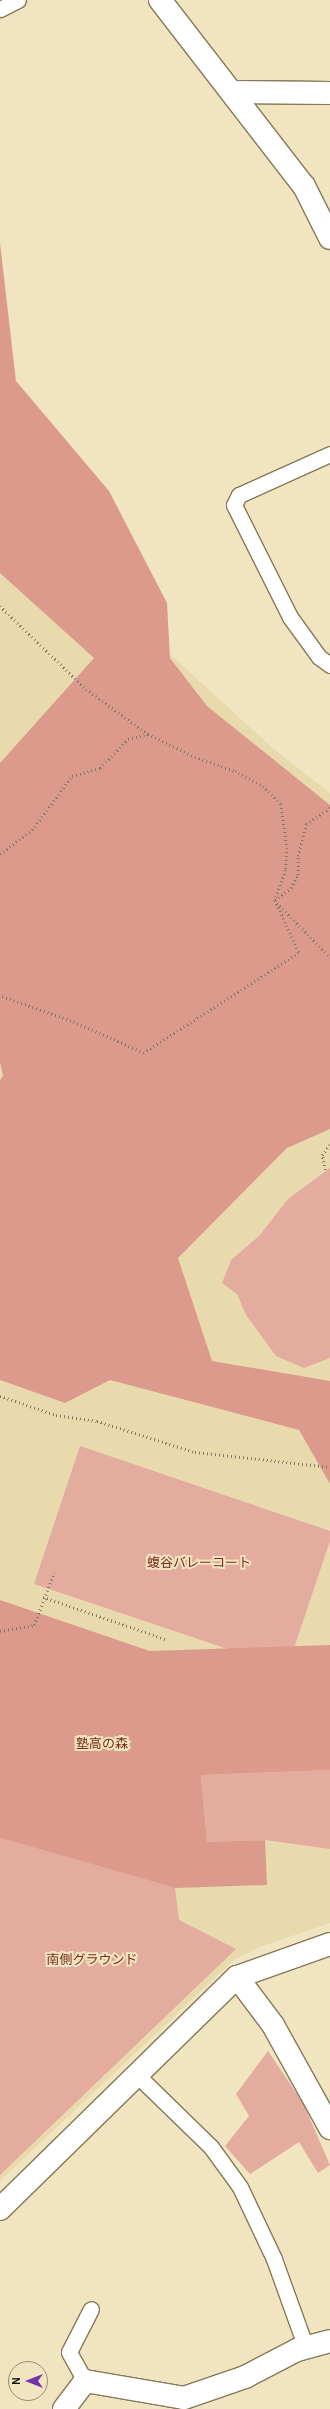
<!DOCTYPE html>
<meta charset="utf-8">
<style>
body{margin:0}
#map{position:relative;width:330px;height:2409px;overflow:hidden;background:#f1e4c0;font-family:Karla,"Noto Sans JP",sans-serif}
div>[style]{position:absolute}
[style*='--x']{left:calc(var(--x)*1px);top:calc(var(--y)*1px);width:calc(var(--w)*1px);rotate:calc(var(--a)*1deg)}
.built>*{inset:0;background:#e9daae}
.green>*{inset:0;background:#e3ac9f}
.forest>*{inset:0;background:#dc9a8c}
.path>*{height:2.5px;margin-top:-1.25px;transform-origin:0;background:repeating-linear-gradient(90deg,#827a62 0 1px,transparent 0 4px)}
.roads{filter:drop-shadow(1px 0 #857a58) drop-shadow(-1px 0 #857a58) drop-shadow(0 1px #857a58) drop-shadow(0 -1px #857a58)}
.service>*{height:15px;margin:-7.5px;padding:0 7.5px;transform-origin:7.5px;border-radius:7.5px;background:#fff}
.minor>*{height:22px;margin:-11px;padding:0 11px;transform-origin:11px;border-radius:11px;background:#fff}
span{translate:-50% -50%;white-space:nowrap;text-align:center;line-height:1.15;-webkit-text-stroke:4px #f1e4c0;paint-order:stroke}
.park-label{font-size:13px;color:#792b1b}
.north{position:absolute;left:8px;top:2361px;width:40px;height:40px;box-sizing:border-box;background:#f1e4c0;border:1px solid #978e74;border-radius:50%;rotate:270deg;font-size:11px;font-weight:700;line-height:16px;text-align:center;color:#100c02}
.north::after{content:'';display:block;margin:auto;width:14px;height:18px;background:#7233a8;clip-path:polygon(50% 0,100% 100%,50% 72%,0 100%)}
</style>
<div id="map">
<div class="built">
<div style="clip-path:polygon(0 499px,275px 750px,330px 793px,330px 1923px,260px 1947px,234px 1960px,0 2181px)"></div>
</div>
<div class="green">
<div style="clip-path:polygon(330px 1168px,330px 1358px,304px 1368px,276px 1356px,246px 1315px,237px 1294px,222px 1283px,231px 1260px,259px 1236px,288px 1199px)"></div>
<div style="clip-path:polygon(80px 1446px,330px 1531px,330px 1541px,287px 1669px,34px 1584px)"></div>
<div style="clip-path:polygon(330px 1770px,330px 1849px,265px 1840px,207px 1842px,201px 1775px)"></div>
<div style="clip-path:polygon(0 1838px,175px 1888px,179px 1920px,236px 1949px,0 2175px)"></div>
<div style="clip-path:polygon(268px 2051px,303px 2103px,330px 2165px,318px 2173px,299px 2142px,250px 2174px,225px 2146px,249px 2116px,236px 2094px)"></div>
</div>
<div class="forest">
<div style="clip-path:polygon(0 243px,16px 381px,109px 491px,167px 603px,170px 658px,207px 706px,330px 805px,330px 1129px,287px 1148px,178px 1258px,212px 1361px,330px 1381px,330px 1484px,299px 1430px,110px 1380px,65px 1403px,0 1380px,0 1080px,3px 1076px,0 1062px,0 763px,94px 658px,0 573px)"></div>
<div style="clip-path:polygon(0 1600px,150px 1651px,330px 1645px,330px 1770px,201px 1775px,207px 1842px,265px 1840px,267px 1885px,175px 1888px,0 1838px)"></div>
</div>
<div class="path">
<div style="--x:0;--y:606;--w:120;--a:44"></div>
<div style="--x:86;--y:689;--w:77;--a:36"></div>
<div style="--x:148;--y:734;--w:52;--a:26.1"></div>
<div style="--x:195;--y:757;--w:42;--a:19.3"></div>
<div style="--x:235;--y:771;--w:32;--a:28"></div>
<div style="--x:263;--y:786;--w:25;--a:45"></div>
<div style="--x:281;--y:804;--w:44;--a:82.2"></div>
<div style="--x:287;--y:848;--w:22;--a:93"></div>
<div style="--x:286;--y:870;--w:32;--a:110"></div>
<div style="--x:275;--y:900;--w:58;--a:65.6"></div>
<div style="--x:299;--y:953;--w:184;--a:147.2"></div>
<div style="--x:144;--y:1053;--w:80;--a:-156.3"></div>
<div style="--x:71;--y:1021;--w:75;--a:-160.6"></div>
<div style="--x:0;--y:854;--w:40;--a:-37"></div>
<div style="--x:32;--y:830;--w:67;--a:-53.5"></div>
<div style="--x:72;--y:776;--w:29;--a:-16"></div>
<div style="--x:100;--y:768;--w:40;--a:-46"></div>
<div style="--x:128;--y:739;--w:21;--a:-14"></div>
<div style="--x:275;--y:900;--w:20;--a:-37"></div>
<div style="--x:291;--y:888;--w:15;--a:-62"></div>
<div style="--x:298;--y:875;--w:19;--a:-90"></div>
<div style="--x:298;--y:856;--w:33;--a:-76"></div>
<div style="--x:306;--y:824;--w:29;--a:-34"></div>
<div style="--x:277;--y:903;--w:76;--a:45.5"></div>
<div style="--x:325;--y:1170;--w:15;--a:-101"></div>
<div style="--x:322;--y:1155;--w:14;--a:-54"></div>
<div style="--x:0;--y:1396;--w:59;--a:18.7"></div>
<div style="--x:56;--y:1415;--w:41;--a:8.3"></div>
<div style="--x:97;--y:1421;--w:103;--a:17.6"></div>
<div style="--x:195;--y:1452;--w:136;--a:6.3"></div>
<div style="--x:43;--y:1597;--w:130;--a:18.9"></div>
<div style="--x:0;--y:1631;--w:35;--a:-10"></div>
<div style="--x:34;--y:1625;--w:56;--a:-69"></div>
</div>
<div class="roads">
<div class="service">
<div style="--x:0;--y:9;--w:20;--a:-27"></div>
<div style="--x:330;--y:454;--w:100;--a:155.7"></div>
<div style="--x:239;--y:495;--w:11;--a:117"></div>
<div style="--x:234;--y:505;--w:125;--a:63.4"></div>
<div style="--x:290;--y:617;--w:49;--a:54.1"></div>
<div style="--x:319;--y:657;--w:14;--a:36"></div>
<div style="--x:137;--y:2075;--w:103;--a:44.2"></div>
<div style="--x:211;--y:2147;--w:49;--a:54.1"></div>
<div style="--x:240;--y:2187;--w:80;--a:64.7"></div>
<div style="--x:274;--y:2259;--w:95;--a:70.2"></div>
<div style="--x:85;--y:2381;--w:33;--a:-119"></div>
<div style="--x:69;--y:2352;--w:48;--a:-62.9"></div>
</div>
<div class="minor">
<div style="--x:160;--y:0;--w:235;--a:52.3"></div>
<div style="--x:304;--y:186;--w:58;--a:63.4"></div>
<div style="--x:232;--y:92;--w:98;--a:0.6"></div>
<div style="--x:237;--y:1977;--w:60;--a:53.1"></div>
<div style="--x:273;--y:2025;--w:118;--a:61"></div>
<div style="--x:0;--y:2209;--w:332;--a:-44.4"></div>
<div style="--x:237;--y:1977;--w:99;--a:-19.5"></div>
<div style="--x:64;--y:2409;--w:35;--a:-53"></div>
<div style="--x:85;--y:2381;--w:100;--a:9.7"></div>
<div style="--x:184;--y:2398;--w:65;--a:-19"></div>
<div style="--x:245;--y:2377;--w:59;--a:-27.4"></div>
<div style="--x:297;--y:2350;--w:34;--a:-15"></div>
</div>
</div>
<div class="park-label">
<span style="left:199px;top:1563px">蝮谷バレーコート</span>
<span style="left:102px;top:1744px">塾高の森</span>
<span style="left:92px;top:1960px">南側グラウンド</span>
</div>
<div class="north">N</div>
</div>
